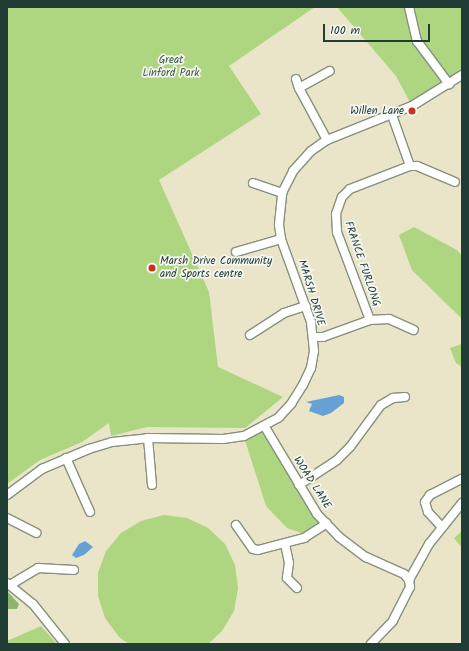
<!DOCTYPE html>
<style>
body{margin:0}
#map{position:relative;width:469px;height:651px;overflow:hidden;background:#eae5c8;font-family:Kalam,sans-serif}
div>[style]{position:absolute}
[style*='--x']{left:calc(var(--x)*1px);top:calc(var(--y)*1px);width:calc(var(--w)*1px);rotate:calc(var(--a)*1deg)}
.green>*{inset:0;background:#aed57f}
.forest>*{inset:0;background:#8ab66e}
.water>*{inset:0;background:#66a1d6}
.roads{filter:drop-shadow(1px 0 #84917e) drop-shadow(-1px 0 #84917e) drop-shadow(0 1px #84917e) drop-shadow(0 -1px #84917e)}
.minor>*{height:8px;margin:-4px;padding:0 4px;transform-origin:4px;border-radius:4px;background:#fff}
.dots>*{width:11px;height:11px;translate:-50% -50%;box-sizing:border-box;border:2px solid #f6f6f2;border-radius:50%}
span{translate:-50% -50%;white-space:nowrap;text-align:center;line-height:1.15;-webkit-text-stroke:3.5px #f6f6f2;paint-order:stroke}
.park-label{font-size:11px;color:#3c5b43}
.poi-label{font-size:11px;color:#1f3d34}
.right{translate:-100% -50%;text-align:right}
.left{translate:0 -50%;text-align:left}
.street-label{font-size:11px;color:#1f3d34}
.frame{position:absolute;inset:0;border:8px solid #1f3d34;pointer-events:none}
.scale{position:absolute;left:323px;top:24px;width:107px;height:18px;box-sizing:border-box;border:2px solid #1f3d34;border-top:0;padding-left:5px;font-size:12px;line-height:14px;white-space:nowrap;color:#1f3d34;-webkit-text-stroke:3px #f6f6f2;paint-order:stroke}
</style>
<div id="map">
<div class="green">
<div style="clip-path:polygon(7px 7px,315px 7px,229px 66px,261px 114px,159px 180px,209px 292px,218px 367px,283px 397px,245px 428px,147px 427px,111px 436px,109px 423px,82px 442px,40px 460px,7px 484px)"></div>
<div style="clip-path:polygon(337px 7px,462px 7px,462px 75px,412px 106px,396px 76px)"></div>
<div style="clip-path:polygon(414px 227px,457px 250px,462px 256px,462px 319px,412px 270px,399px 235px)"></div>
<div style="clip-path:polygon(462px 344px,462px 367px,456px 363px,450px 348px)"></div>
<div style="clip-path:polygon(265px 427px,327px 523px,310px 536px,287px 528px,266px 506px,244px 437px)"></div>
<div style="clip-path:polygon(164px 515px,187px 518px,208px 528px,225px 544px,235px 565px,238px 588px,234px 611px,222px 631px,208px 644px,129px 644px,119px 637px,105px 618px,98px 596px,98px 573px,106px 551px,121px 533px,141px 521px)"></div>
<div style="clip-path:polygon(462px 531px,462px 548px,454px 538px)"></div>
<div style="clip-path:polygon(41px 626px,57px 644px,9px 644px,7px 641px)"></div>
</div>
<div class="forest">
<div style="clip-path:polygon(7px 591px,19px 604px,17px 609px,7px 609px)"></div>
</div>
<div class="water">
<div style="clip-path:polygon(339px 395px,344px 397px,344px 403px,331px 413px,323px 416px,309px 411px,312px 404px,306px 402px)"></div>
<div style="clip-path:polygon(85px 541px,93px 547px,84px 555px,76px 558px,72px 555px,79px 544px)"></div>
</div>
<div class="roads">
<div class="minor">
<div style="--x:409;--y:7;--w:35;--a:77"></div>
<div style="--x:417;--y:41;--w:54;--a:53.3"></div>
<div style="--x:296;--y:79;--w:9;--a:72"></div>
<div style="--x:327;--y:140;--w:59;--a:-118.3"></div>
<div style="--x:299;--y:88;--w:35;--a:-29"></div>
<div style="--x:410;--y:166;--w:7;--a:0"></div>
<div style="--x:417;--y:166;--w:41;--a:22.8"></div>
<div style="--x:253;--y:183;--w:31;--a:19"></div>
<div style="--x:236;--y:252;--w:47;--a:-16.1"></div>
<div style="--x:370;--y:320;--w:19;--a:-3"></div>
<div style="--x:389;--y:319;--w:27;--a:24"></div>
<div style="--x:250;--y:335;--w:40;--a:-32.9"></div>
<div style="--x:284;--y:313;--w:23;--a:-18"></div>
<div style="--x:313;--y:337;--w:10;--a:0"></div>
<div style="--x:323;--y:337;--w:50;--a:-19.9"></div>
<div style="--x:370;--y:320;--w:94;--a:-110.6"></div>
<div style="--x:337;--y:232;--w:18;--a:-93"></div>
<div style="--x:336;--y:214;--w:18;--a:-71"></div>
<div style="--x:342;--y:197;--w:11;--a:-45"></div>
<div style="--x:350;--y:189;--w:64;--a:-21"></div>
<div style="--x:410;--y:166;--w:54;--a:-109.4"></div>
<div style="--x:265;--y:427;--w:101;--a:59.1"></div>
<div style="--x:317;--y:514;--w:32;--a:46"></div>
<div style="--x:339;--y:537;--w:34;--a:37"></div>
<div style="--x:366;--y:557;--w:42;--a:24.1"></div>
<div style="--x:404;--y:574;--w:8;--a:50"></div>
<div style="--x:409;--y:580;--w:7;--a:82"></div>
<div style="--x:410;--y:587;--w:38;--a:117"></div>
<div style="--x:393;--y:621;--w:32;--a:134"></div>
<div style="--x:148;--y:438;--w:47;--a:85.1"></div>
<div style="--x:66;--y:458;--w:59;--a:66"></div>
<div style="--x:299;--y:485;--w:45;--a:-33.3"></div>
<div style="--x:337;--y:460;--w:18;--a:-45"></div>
<div style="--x:350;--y:447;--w:52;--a:-53.6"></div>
<div style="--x:381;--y:405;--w:14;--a:-30"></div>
<div style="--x:393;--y:398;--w:12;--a:-5"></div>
<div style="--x:7;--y:495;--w:44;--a:-36.6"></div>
<div style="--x:42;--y:469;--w:51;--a:-23.1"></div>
<div style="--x:89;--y:449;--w:24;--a:-17"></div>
<div style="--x:112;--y:442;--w:36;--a:-6"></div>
<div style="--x:148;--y:438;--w:75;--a:0.8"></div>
<div style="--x:223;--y:439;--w:21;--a:-8"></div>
<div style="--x:244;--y:436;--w:40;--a:-28"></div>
<div style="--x:279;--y:417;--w:18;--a:-47"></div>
<div style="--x:291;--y:404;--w:22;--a:-58"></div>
<div style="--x:303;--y:385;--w:19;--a:-65"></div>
<div style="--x:311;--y:368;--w:17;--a:-80"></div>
<div style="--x:314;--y:351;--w:29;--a:-96"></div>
<div style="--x:311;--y:322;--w:88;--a:-109.9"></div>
<div style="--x:281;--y:239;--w:15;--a:-98"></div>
<div style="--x:279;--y:224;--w:31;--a:-84"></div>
<div style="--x:282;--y:193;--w:25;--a:-63"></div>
<div style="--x:293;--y:171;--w:27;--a:-48"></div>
<div style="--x:311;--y:151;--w:19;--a:-35"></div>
<div style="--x:327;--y:140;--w:92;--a:-21.8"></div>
<div style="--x:412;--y:106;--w:59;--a:-31.8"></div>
<div style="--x:7;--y:518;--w:33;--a:27"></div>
<div style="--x:236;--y:525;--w:29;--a:55"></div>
<div style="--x:253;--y:549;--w:5;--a:11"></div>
<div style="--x:258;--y:550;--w:48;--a:-14.6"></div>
<div style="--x:304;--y:538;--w:27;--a:-33"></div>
<div style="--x:441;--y:526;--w:19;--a:-133"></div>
<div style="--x:428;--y:512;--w:10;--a:-107"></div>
<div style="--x:425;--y:502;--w:9;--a:-54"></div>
<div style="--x:430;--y:495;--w:36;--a:-27"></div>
<div style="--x:285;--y:544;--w:19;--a:78"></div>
<div style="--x:289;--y:563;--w:15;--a:98"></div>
<div style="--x:287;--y:578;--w:14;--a:45"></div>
<div style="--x:409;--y:580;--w:41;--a:-60.9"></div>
<div style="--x:429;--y:544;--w:53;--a:-51.2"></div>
<div style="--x:7;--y:583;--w:33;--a:39"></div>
<div style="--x:33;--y:604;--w:51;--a:51.3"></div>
<div style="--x:10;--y:585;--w:33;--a:-31"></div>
<div style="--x:38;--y:568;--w:36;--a:3"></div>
</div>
</div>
<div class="dots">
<div style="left:412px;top:111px;background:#c8321e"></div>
<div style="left:152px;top:268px;background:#c8321e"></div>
</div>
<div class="park-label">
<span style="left:171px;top:67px">Great<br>Linford Park</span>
</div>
<div class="poi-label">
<span class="right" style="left:404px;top:111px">Willen Lane</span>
<span class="left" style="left:160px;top:268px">Marsh Drive Community<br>and Sports centre</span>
</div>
<div class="street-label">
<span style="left:362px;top:264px;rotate:71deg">FRANCE FURLONG</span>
<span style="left:311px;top:293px;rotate:73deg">MARSH DRIVE</span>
<span style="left:312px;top:483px;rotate:57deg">WOAD LANE</span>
</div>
<div class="frame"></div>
<div class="scale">100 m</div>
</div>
